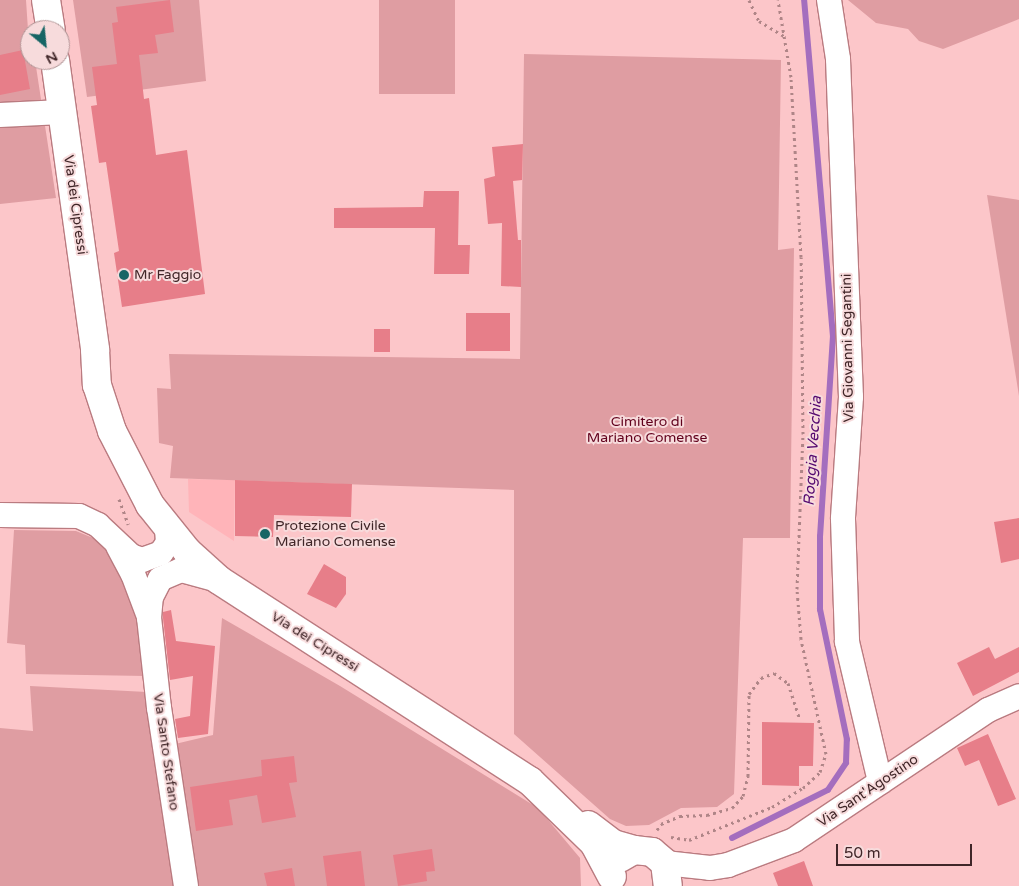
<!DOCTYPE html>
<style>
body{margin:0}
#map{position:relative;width:1019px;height:886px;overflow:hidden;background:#fcc6c9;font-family:"Varela Round",sans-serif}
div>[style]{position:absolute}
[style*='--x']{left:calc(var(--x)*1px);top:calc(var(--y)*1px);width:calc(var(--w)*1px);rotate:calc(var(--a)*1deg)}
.built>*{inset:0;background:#ffb4b9}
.green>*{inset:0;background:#df9da2;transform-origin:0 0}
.stream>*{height:5.5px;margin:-2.75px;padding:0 2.75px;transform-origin:2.75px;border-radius:2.75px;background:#a46ebe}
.building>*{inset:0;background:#e77e89;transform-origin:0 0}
.path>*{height:3px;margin-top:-1.5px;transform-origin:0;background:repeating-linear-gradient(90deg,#af8587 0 2.5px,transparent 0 6.5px)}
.roads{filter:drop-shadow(1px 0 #ba7b80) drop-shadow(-1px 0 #ba7b80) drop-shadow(0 1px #ba7b80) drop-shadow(0 -1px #ba7b80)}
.minor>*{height:24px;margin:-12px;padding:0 12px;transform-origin:12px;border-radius:12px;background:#fff}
.major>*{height:28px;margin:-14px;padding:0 14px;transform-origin:14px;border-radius:14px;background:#fff}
.dots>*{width:14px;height:14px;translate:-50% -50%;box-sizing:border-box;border:2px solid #f7dbdc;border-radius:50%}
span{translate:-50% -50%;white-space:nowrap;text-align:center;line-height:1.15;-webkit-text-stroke:4px #f7dbdc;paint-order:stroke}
.street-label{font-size:14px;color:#402628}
.poi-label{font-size:14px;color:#402628}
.left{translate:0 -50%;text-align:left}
.park-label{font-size:14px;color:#61001c}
.water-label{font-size:15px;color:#54086f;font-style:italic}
.north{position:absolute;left:20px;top:20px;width:50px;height:50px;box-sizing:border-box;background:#f7dbdc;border:1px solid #ae9394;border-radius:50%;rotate:152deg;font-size:14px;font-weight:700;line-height:20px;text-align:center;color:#402628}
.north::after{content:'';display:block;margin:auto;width:18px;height:22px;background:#176565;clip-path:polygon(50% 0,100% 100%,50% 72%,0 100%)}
.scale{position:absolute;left:836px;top:844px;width:136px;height:22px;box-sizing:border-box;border:2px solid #402628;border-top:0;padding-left:6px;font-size:15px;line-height:18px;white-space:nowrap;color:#402628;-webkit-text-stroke:4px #f7dbdc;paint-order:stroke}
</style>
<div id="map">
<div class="built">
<div style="clip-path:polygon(188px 479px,235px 480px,234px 541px,189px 512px)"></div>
</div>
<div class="green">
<div style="clip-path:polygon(0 0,26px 0,30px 60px,35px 60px,56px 198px,0 204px)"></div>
<div style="clip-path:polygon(73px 0,199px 0,206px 81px,87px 97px)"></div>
<div style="left:379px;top:0;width:76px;height:94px"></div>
<div style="clip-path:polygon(848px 0,1019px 0,1019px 19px,943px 49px,919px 41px,908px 29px,876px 23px)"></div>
<div style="clip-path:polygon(524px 54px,781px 60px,778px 250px,794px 248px,790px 538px,743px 538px,734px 794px,717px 807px,681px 808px,649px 825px,626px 826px,610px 819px,514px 734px,514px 490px,170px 478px,173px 446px,159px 443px,157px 388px,171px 389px,169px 354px,520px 359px)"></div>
<div style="clip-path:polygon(987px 195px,1019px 200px,1019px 396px)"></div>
<div style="clip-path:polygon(14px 530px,76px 531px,110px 545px,138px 600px,146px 676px,26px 674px,25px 645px,7px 643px)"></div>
<div style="clip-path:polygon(222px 618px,340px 686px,538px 808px,580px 858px,581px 886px,197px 886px,175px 744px,213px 735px)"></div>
<div style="clip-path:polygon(30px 686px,147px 692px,176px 886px,0 886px,0 728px,33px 731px)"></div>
</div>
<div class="stream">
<div style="--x:732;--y:838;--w:107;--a:-26.6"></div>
<div style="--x:828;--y:790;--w:32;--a:-56"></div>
<div style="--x:846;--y:763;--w:23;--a:-88"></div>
<div style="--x:847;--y:740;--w:133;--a:-101.7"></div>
<div style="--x:820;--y:610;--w:73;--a:-90"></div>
<div style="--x:820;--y:537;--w:200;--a:-86.3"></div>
<div style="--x:833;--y:337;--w:338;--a:-94.9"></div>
</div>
<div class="building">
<div style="clip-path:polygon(170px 0,174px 32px,155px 35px,158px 53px,139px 55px,144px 99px,149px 98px,156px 155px,187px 150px,205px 294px,122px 307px,114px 253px,119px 251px,106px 162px,99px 163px,91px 106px,97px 105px,92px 67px,117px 64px,112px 23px,118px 22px,116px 7px)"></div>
<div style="clip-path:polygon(23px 50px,30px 89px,0 95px,0 55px)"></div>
<div style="clip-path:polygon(523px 144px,522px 180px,513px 181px,518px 240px,521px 240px,521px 287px,501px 286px,502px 223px,488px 224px,484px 179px,495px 176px,492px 147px)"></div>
<div style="clip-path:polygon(424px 191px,459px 191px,458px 245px,470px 245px,469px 274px,434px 274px,435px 228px,334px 228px,334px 208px,423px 207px)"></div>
<div style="left:466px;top:313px;width:44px;height:38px"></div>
<div style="left:374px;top:329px;width:16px;height:23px"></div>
<div style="clip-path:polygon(235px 480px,352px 484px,351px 517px,274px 515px,273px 537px,235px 536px)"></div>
<div style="clip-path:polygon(1019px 518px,1019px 559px,1001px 563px,994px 522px)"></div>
<div style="clip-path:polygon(324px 564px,346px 577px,346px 594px,336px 608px,307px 594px)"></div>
<div style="clip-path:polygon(171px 610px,176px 641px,215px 646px,208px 734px,178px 738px,175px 719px,190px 716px,193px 676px,170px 680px,163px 618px,163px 612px)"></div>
<div style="clip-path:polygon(989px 647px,995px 659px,1019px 647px,1019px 672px,973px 696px,957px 663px)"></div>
<div style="clip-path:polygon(762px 722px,814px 723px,813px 766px,799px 766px,799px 786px,762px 785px)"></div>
<div style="clip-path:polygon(988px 734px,1016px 799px,998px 806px,979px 760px,965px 766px,957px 748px)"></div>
<div style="clip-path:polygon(294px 756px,297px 782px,289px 783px,296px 817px,262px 823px,257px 795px,229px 800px,233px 825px,196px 831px,190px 787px,262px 776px,261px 760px)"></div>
<div style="clip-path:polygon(432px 849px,435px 871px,426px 872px,427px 881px,398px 886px,393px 855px)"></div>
<div style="clip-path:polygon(361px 851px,365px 886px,327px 886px,323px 856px)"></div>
<div style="clip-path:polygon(804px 861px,813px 886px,778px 886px,773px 873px)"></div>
<div style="clip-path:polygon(292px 868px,295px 886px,267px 886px,264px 873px)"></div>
</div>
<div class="path">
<div style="--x:749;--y:0;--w:23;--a:65"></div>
<div style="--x:759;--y:21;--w:29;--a:31"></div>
<div style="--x:119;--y:499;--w:27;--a:70"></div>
<div style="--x:657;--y:830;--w:7;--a:-56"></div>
<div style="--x:661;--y:824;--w:21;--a:-23"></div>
<div style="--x:680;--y:816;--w:27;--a:-2"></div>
<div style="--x:707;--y:815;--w:26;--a:-16"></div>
<div style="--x:732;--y:808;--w:16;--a:-47"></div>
<div style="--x:743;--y:796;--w:21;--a:-76"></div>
<div style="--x:748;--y:776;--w:82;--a:-89.3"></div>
<div style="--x:749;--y:694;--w:20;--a:-53"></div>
<div style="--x:761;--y:678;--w:14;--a:-21"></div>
<div style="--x:774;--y:673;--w:17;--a:36"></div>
<div style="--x:788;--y:683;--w:36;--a:72"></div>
<div style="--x:671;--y:837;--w:18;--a:9"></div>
<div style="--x:689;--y:840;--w:89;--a:-21.7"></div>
<div style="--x:772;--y:807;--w:36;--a:-32"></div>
<div style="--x:803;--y:788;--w:23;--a:-43"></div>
<div style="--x:820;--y:772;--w:19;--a:-72"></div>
<div style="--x:826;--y:754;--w:118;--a:-102.3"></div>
<div style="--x:801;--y:639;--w:50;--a:-94.6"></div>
<div style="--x:797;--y:589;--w:155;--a:-87.8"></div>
<div style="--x:803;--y:434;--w:177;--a:-90.6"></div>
<div style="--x:801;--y:257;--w:180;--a:-93.2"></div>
<div style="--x:791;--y:77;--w:78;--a:-99.6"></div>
</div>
<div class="roads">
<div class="minor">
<div style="--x:829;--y:0;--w:60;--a:81.3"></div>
<div style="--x:838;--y:59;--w:338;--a:87.8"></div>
<div style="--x:851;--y:397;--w:122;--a:93.8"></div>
<div style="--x:843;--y:519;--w:123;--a:88.1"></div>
<div style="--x:847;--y:642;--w:144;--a:76.7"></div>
<div style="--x:0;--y:115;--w:62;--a:-2.8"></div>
<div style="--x:0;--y:515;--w:79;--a:0.7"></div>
<div style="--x:79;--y:516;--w:21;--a:25"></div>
<div style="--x:98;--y:525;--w:45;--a:43.2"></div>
<div style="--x:131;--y:556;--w:12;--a:20"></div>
<div style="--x:142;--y:560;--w:20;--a:-20"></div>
<div style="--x:161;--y:553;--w:12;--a:-55"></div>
<div style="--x:168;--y:543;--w:15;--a:-94"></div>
<div style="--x:118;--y:546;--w:32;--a:62"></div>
<div style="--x:133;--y:574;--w:43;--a:69.4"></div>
<div style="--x:665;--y:863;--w:45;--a:6.3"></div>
<div style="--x:710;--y:868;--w:18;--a:-9"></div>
<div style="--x:728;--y:865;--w:71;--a:-20.7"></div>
<div style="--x:794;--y:840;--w:234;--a:-33.8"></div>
<div style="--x:988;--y:710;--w:34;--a:-24"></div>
<div style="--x:186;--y:886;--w:180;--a:-98.6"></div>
<div style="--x:159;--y:708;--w:91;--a:-96.3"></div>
<div style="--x:149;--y:618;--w:21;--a:-85"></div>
<div style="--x:151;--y:597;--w:20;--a:-63"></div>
<div style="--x:160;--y:579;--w:23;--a:-23"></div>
<div style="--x:181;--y:570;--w:38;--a:15"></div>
</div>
<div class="major">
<div style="--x:46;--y:0;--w:30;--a:81"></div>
<div style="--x:55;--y:60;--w:293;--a:82.1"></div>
<div style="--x:95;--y:350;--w:35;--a:87"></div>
<div style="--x:97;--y:385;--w:48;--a:71.9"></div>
<div style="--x:112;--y:431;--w:83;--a:62.8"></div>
<div style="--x:150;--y:505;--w:59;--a:51.2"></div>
<div style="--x:187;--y:551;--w:43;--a:42.2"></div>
<div style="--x:219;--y:580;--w:370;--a:32.9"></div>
<div style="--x:530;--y:781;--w:89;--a:44.1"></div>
<div style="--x:594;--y:843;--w:38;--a:62"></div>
<div style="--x:588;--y:825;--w:31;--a:37"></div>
<div style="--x:613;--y:844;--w:22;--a:16"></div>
<div style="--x:620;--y:858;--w:16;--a:-30"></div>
<div style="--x:634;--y:850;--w:18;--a:6"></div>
<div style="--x:652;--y:852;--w:17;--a:40"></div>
<div style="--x:665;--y:863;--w:23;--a:83"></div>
</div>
</div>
<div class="dots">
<div style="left:124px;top:275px;background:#176565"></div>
<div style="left:265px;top:534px;background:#176565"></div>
</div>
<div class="street-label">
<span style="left:75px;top:205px;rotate:82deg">Via dei Cipressi</span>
<span style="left:848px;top:348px;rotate:-91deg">Via Giovanni Segantini</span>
<span style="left:315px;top:642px;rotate:32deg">Via dei Cipressi</span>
<span style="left:166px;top:752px;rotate:82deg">Via Santo Stefano</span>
<span style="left:868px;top:791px;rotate:-34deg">Via Sant'Agostino</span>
</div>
<div class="poi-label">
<span class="left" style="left:134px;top:275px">Mr Faggio</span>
<span class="left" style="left:275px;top:534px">Protezione Civile<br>Mariano Comense</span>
</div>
<div class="park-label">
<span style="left:647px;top:430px">Cimitero di<br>Mariano Comense</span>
</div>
<div class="water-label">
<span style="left:813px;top:451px;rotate:-86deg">Roggia Vecchia</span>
</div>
<div class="north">N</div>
<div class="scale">50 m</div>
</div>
